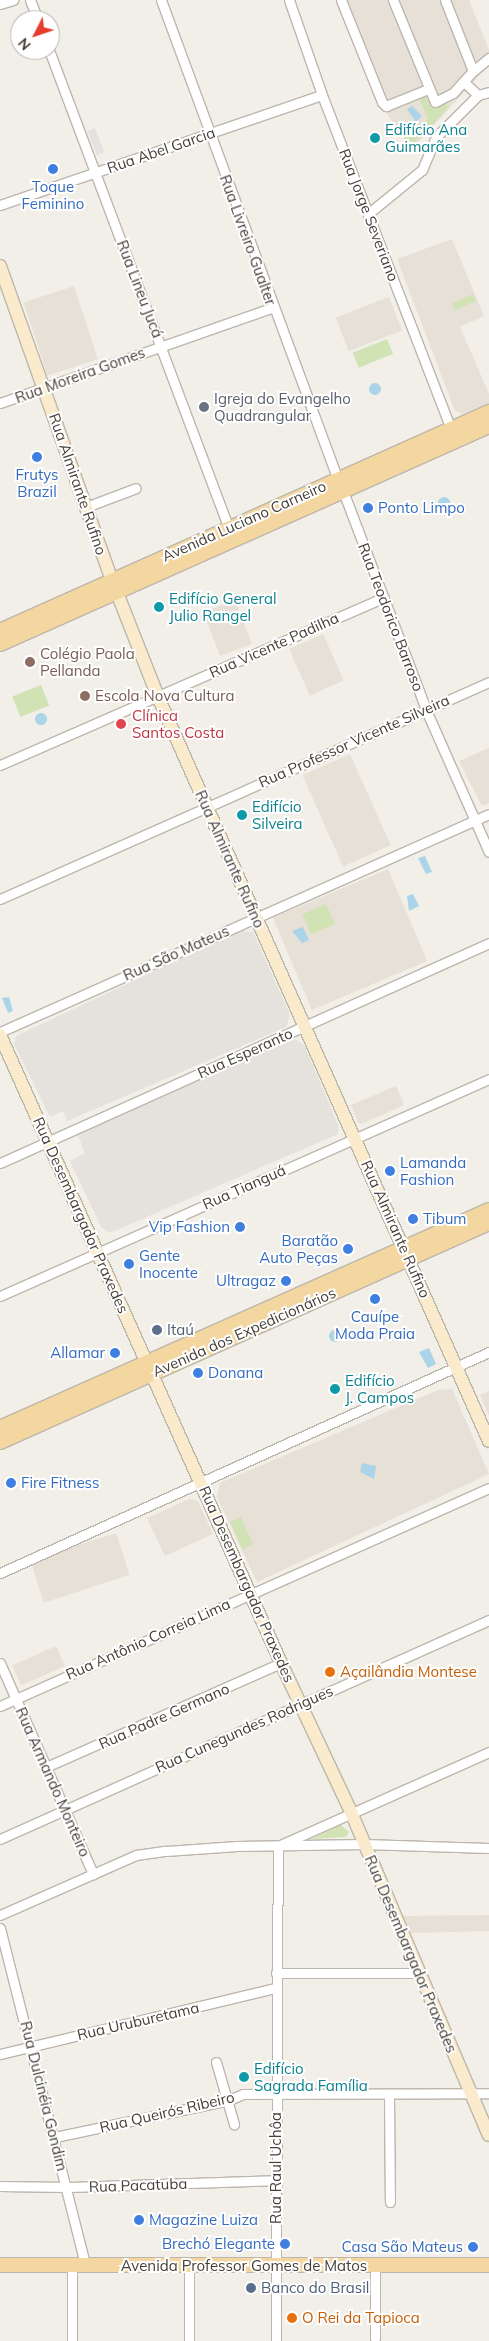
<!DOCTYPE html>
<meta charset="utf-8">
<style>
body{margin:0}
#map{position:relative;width:489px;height:2341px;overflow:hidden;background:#f2efe8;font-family:Mulish,sans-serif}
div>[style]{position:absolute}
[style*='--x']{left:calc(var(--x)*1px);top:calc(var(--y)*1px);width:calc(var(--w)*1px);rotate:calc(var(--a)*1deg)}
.residential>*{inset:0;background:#e6e0d7;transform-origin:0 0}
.industrial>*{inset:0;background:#e5e1dd}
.green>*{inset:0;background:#d1e3b5;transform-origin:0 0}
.parking>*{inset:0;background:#e4e2e0;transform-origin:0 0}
.water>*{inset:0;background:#abd4e9}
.round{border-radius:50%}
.roads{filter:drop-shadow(1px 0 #bdb6ac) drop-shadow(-1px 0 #bdb6ac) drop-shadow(0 1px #bdb6ac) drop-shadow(0 -1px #bdb6ac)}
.street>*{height:9px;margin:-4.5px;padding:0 4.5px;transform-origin:4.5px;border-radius:4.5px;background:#fff}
.secondary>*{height:12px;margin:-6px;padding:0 6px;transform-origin:6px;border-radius:6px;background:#f9ebcc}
.primary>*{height:14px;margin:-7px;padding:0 7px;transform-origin:7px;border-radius:7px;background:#f4d7a0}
.dots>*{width:14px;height:14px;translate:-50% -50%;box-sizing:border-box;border:2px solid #fff;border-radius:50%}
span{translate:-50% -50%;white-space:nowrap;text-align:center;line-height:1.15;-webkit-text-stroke:4px #fff;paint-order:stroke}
.culture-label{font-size:15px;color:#0d838f}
.left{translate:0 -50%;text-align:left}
.street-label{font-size:15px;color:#453f38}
.shop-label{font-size:15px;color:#366cbe}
.right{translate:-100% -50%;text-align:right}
.worship-label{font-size:15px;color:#5b616d}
.education-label{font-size:15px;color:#785e54}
.health-label{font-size:15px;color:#be3a42}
.service-label{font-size:15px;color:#4e5e75}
.food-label{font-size:15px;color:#c56008}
.north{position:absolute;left:10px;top:10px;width:50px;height:50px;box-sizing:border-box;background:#fff;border:1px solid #b5b2af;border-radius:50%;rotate:229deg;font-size:14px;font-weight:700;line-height:20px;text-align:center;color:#453f38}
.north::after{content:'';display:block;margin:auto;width:18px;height:22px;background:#e43d2e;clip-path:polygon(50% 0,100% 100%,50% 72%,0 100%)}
</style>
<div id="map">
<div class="residential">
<div style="clip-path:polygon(337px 0,469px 0,489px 50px,489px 65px,412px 149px,380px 104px)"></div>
<div style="clip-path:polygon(452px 239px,484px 316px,460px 327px,489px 394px,489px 403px,462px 414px,455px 411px,397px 259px)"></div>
<div style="left:74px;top:286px;width:77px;height:53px;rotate:72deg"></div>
<div style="left:389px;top:297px;width:36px;height:57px;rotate:69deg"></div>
<div style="left:235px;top:600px;width:47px;height:34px;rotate:69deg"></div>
<div style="left:323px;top:634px;width:51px;height:37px;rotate:66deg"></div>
<div style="clip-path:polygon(489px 748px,489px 803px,482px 806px,459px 761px)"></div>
<div style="left:350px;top:754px;width:100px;height:52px;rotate:66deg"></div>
<div style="left:388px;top:869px;width:100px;height:125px;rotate:67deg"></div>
<div style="clip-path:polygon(396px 1086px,404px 1105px,361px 1124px,358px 1123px,351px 1105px)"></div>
<div style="clip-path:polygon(452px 1389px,489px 1474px,257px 1582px,217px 1497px,220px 1483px,438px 1390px)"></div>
<div style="clip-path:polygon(489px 1391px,489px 1416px,480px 1395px)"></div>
<div style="clip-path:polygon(189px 1499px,198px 1501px,213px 1534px,165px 1556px,147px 1518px)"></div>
<div style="left:116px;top:1533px;width:44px;height:90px;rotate:72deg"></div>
<div style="left:56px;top:1646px;width:22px;height:48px;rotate:66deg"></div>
<div style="clip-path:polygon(489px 1915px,489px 1931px,411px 1933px,403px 1916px)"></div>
</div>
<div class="industrial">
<div style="clip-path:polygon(240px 931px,253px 932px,290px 1015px,286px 1027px,67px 1121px,63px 1111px,50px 1117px,14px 1044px,16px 1036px)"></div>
<div style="clip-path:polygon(295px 1039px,304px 1045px,339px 1127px,338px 1134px,110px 1233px,101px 1227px,70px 1161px,85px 1153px,77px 1133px)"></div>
</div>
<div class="green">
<div style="clip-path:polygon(426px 96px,431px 108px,442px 103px,449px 106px,430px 128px,420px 123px,428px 120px,419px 98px)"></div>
<div style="left:419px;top:124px;width:10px;height:21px;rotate:45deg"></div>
<div style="left:473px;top:294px;width:8px;height:23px;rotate:67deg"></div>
<div style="left:387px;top:339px;width:16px;height:37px;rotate:68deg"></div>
<div style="left:41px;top:685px;width:22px;height:31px;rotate:68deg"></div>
<div style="left:326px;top:904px;width:22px;height:26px;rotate:66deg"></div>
<div style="left:241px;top:1517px;width:30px;height:12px;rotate:66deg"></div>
<div style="clip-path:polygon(341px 1825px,349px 1832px,346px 1837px,311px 1839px)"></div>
</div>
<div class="parking">
<div style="left:95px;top:128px;width:26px;height:8px;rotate:69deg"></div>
</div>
<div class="water">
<div style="clip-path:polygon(412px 106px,422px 116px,416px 122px,407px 109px)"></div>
<div class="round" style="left:369px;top:383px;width:12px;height:12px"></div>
<div class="round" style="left:438px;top:497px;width:12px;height:12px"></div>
<div class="round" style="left:35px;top:713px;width:12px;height:12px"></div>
<div style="clip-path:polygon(425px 856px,432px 872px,426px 874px,418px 858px)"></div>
<div style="clip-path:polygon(413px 894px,419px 906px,409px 911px,407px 896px)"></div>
<div style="clip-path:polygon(303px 927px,309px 940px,302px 943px,292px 931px)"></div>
<div style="clip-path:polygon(9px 997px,13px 1011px,8px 1013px,2px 998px)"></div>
<div class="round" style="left:329px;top:1330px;width:12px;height:12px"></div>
<div style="clip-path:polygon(429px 1348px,436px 1364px,428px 1368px,419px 1352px)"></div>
<div style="clip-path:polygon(362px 1463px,376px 1466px,374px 1479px,360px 1472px)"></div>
</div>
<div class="roads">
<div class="street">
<div style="--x:30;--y:0;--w:22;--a:68"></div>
<div style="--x:161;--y:0;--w:512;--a:69.76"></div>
<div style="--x:289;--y:0;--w:101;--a:70.8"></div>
<div style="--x:322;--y:95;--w:358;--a:68.9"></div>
<div style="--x:341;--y:0;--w:110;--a:68.1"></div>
<div style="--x:382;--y:102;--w:6;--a:45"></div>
<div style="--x:386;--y:106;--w:45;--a:-22"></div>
<div style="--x:393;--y:0;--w:110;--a:67.6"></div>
<div style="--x:435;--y:102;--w:20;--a:-27"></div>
<div style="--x:453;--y:93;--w:30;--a:-48"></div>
<div style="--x:473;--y:71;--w:76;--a:-111.5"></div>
<div style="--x:0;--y:4;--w:14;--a:-17"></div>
<div style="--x:49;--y:50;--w:512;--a:69.4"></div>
<div style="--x:473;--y:71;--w:21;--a:-39"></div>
<div style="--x:464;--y:82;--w:19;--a:43"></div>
<div style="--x:0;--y:205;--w:340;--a:-18.9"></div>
<div style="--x:369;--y:213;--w:68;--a:-39.1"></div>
<div style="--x:422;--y:170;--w:36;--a:-67"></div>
<div style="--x:436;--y:137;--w:59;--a:-45"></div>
<div style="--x:478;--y:95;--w:11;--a:-15"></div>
<div style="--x:0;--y:403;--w:288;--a:-19.3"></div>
<div style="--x:343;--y:491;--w:234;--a:69.2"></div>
<div style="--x:426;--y:710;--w:155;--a:66.1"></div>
<div style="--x:86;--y:507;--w:53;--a:-20.8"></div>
<div style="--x:0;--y:765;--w:419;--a:-23.6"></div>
<div style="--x:0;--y:899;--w:535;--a:-23.93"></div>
<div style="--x:0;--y:1032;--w:535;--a:-24.03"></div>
<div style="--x:0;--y:1163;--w:536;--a:-24.22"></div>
<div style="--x:0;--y:1296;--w:535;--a:-23.93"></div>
<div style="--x:0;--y:1573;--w:537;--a:-24.32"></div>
<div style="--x:0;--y:1663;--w:231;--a:66.2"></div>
<div style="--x:0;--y:1706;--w:535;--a:-24.03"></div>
<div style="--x:46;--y:1767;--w:257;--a:-23.9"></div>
<div style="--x:0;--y:1839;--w:536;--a:-24.13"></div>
<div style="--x:0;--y:1915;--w:149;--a:-23.8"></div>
<div style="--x:136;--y:1855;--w:30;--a:-8"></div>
<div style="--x:166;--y:1851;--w:71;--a:-4"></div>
<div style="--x:237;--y:1846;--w:127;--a:-0.9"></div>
<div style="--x:364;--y:1844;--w:125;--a:1.8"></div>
<div style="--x:0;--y:1928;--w:348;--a:75.8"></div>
<div style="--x:276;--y:1973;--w:143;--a:0"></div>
<div style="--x:0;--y:2054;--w:283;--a:-13.5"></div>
<div style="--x:216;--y:2062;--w:65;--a:73.8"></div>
<div style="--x:389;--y:2095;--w:107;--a:89.5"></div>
<div style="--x:55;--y:2137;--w:178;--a:-12"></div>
<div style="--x:229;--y:2100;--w:15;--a:-23"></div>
<div style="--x:243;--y:2094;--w:246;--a:-0.2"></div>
<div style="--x:0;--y:2186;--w:67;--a:0.9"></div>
<div style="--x:67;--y:2187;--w:209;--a:-1.9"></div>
<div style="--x:72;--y:2265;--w:76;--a:90"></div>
<div style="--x:189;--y:2265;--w:76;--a:90"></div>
<div style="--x:375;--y:2266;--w:72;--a:90"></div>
<div style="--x:276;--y:2341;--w:495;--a:-89.8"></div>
<div style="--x:278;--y:1846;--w:231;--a:-24"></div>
</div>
<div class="secondary">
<div style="--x:0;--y:266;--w:333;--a:70.4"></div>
<div style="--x:112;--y:580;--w:126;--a:68.5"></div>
<div style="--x:158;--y:697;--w:814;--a:66.02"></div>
<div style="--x:0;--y:1035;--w:688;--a:65.89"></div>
<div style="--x:281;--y:1663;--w:165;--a:64.8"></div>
<div style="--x:351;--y:1812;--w:351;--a:66.9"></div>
</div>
<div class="primary">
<div style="--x:0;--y:631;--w:536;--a:-24.13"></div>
<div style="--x:0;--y:644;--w:535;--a:-24.03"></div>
<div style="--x:0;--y:1428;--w:535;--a:-24.03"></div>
<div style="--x:0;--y:1442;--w:536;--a:-24.13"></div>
<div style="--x:0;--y:2265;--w:489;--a:0"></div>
</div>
</div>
<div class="dots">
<div style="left:375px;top:138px;background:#0f9aa8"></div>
<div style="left:53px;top:169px;background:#3f7fe0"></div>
<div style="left:204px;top:407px;background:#6b7280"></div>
<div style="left:37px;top:457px;background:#3f7fe0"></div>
<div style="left:368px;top:508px;background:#3f7fe0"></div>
<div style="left:159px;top:607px;background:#0f9aa8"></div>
<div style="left:30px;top:662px;background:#8d6e63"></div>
<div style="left:85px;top:696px;background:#8d6e63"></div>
<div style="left:121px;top:724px;background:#e0444e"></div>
<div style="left:242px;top:815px;background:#0f9aa8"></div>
<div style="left:390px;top:1171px;background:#3f7fe0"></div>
<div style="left:413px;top:1219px;background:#3f7fe0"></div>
<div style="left:240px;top:1227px;background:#3f7fe0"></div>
<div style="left:348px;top:1249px;background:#3f7fe0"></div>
<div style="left:129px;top:1264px;background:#3f7fe0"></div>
<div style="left:286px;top:1281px;background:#3f7fe0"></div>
<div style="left:375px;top:1299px;background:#3f7fe0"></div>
<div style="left:157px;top:1330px;background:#5c6f8a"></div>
<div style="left:115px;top:1353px;background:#3f7fe0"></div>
<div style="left:198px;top:1373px;background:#3f7fe0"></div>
<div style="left:335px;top:1389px;background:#0f9aa8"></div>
<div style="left:11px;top:1483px;background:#3f7fe0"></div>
<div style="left:330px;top:1672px;background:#e8710a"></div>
<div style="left:244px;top:2077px;background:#0f9aa8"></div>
<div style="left:139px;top:2220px;background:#3f7fe0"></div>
<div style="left:285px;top:2244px;background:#3f7fe0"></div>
<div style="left:473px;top:2247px;background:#3f7fe0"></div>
<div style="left:251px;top:2288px;background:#5c6f8a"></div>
<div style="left:292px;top:2318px;background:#e8710a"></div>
</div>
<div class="culture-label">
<span class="left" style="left:385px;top:138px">Edifício Ana<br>Guimarães</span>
<span class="left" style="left:169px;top:607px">Edifício General<br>Julio Rangel</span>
<span class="left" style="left:252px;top:815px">Edifício<br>Silveira</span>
<span class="left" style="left:345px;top:1389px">Edifício<br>J. Campos</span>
<span class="left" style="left:254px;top:2077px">Edifício<br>Sagrada Família</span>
</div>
<div class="street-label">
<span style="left:161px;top:150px;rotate:-19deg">Rua Abel Garcia</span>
<span style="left:369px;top:215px;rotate:69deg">Rua Jorge Severiano</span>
<span style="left:248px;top:240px;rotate:70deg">Rua Livreiro Gualter</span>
<span style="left:140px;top:289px;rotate:69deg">Rua Lineu Jucá</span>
<span style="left:80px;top:375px;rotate:-20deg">Rua Moreira Gomes</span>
<span style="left:78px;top:484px;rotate:71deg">Rua Almirante Rufino</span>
<span style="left:244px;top:521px;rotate:-24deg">Avenida Luciano Carneiro</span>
<span style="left:391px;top:617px;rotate:69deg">Rua Teodorico Barroso</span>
<span style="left:274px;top:645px;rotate:-24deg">Rua Vicente Padilha</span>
<span style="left:354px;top:741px;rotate:-24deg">Rua Professor Vicente Silveira</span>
<span style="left:230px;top:859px;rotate:66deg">Rua Almirante Rufino</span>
<span style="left:176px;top:953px;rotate:-24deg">Rua São Mateus</span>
<span style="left:245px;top:1053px;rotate:-24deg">Rua Esperanto</span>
<span style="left:244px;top:1187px;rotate:-24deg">Rua Tianguá</span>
<span style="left:81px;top:1215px;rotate:66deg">Rua Desembargador Praxedes</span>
<span style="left:396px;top:1229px;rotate:66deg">Rua Almirante Rufino</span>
<span style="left:244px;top:1332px;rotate:-24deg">Avenida dos Expedicionários</span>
<span style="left:247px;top:1584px;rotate:66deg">Rua Desembargador Praxedes</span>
<span style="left:148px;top:1639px;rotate:-24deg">Rua Antônio Correia Lima</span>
<span style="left:164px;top:1716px;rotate:-24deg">Rua Padre Germano</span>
<span style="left:244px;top:1729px;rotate:-24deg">Rua Cunegundes Rodrigues</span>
<span style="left:53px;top:1782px;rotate:66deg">Rua Armando Monteiro</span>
<span style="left:411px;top:1954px;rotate:67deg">Rua Desembargador Praxedes</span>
<span style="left:138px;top:2021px;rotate:-13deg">Rua Uruburetama</span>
<span style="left:44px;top:2096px;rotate:76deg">Rua Dulcinéia Gondim</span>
<span style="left:167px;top:2112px;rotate:-13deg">Rua Queirós Ribeiro</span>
<span style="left:276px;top:2168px;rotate:-90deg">Rua Raul Uchôa</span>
<span style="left:138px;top:2185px;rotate:-2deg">Rua Pacatuba</span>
<span style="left:244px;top:2266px">Avenida Professor Gomes de Matos</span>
</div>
<div class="shop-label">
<span style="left:53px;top:195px">Toque<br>Feminino</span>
<span style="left:37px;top:483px">Frutys<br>Brazil</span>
<span class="left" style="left:378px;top:508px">Ponto Limpo</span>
<span class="left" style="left:400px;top:1171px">Lamanda<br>Fashion</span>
<span class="left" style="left:423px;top:1219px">Tibum</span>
<span class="right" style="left:230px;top:1227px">Vip Fashion</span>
<span class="right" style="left:338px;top:1249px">Baratão<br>Auto Peças</span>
<span class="left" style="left:139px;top:1264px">Gente<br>Inocente</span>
<span class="right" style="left:276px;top:1281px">Ultragaz</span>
<span style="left:375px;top:1325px">Cauípe<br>Moda Praia</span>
<span class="right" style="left:105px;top:1353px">Allamar</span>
<span class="left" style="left:208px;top:1373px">Donana</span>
<span class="left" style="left:21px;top:1483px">Fire Fitness</span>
<span class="left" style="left:149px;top:2220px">Magazine Luiza</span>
<span class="right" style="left:275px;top:2244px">Brechó Elegante</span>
<span class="right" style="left:463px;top:2247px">Casa São Mateus</span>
</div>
<div class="worship-label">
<span class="left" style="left:214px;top:407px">Igreja do Evangelho<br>Quadrangular</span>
</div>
<div class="education-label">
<span class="left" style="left:40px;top:662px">Colégio Paola<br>Pellanda</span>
<span class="left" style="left:95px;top:696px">Escola Nova Cultura</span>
</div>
<div class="health-label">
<span class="left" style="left:132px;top:724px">Clínica<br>Santos Costa</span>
</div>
<div class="service-label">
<span class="left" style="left:167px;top:1330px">Itaú</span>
<span class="left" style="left:261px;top:2288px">Banco do Brasil</span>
</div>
<div class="food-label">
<span class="left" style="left:340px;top:1672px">Açailândia Montese</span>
<span class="left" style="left:302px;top:2318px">O Rei da Tapioca</span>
</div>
<div class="north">N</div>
</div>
